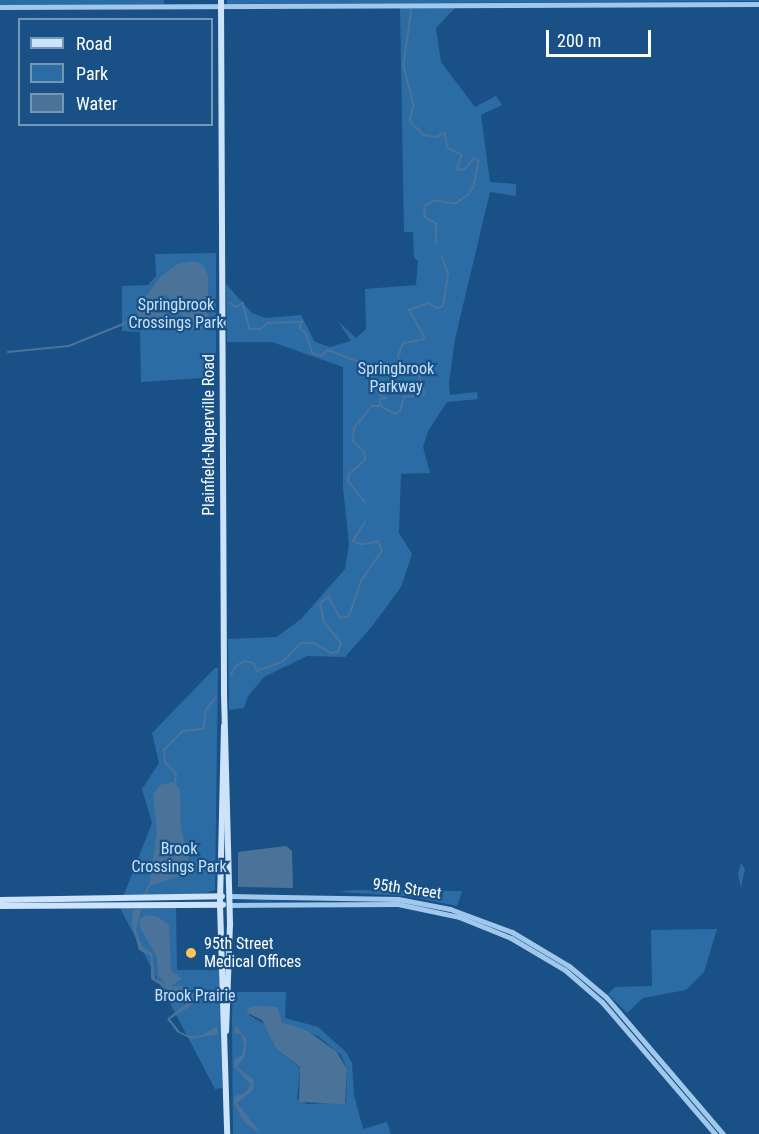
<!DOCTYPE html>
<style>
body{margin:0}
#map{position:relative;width:759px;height:1134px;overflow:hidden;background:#195186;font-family:"Roboto Condensed",sans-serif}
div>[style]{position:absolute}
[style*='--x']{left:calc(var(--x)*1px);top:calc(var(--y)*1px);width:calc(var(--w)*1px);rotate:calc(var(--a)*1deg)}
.green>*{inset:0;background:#2c6ca4}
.water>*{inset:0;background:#4b739a}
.stream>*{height:1.5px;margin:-0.75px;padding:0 0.75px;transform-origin:0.75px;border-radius:0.75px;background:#4b739a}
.tertiary>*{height:5px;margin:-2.5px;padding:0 2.5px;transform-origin:2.5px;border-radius:2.5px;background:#a0c8ec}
.secondary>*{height:6px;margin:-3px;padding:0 3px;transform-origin:3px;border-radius:3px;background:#cde3f9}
.dots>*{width:16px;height:16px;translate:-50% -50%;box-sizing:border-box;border:3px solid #195186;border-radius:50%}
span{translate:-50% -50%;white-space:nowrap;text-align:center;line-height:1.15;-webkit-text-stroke:4.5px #195186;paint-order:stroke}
.park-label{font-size:16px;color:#c6e1f9}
.street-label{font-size:16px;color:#fff}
.poi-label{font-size:16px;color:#fff}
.left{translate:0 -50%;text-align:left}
.legend{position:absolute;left:18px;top:18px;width:195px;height:108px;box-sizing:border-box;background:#195186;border:2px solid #7597b6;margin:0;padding:8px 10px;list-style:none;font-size:18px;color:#fff}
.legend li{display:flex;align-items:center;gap:12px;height:30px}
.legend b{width:30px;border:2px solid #7597b6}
.scale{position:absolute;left:546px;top:30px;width:105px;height:27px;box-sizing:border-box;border:3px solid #fff;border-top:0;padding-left:8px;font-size:18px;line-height:21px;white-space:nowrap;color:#fff;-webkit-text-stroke:4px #195186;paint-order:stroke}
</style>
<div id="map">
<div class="green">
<div style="clip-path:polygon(0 0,164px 0,164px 4px,0 6px)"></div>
<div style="clip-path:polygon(227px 0,759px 0,759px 1px,227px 4px)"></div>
<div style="clip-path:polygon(400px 7px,455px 8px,436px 28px,441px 62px,475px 107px,496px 96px,502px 105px,481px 115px,490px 182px,516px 184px,516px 196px,490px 192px,455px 339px,449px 383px,450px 395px,477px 392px,478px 399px,447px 402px,428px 431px,423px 447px,430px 473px,401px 474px,399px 533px,412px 554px,401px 587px,373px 625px,345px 657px,307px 656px,264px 677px,248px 696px,244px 708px,229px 710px,228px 639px,277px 637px,301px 619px,345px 569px,349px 544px,343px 487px,343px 367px,272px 342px,227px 342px,226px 284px,252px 313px,265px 318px,301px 315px,315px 342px,330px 347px,351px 341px,338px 321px,356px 338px,366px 329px,365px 289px,416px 285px,418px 261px,414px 257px,413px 232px,404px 232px)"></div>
<div style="clip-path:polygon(216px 253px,216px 377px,141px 382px,140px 332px,122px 331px,122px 286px,148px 285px,156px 276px,155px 254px)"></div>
<div style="clip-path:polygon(215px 668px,218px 668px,215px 890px,206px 893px,123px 897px,152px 823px,142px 789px,159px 763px,152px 733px)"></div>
<div style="clip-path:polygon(741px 863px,745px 869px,741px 888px,738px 874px)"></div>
<div style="clip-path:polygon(354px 890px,462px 891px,457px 906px,407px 896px,338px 892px)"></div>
<div style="clip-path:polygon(299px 898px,380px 899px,418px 903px,352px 899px,239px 901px)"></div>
<div style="clip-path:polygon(176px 907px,177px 970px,221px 970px,222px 1088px,215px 1089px,120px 908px)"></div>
<div style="clip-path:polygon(717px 929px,704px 972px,686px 990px,643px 998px,627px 1013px,608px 994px,615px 987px,652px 986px,651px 930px)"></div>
<div style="clip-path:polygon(evenodd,238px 992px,286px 992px,285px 1018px,318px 1027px,346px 1052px,352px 1063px,354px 1095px,363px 1129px,387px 1122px,391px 1134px,233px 1134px,232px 1018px,233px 998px,238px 992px,249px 1007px,278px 1007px,282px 1022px,318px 1036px,341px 1055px,347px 1069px,346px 1102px,307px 1104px,297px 1099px,300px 1068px,276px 1049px,266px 1025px,249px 1015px,249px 1007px)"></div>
</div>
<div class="water">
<div style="clip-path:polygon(194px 261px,203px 265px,208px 275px,208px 325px,199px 330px,185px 328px,179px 310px,166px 294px,158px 299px,167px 316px,161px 326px,138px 318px,136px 310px,160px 277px,178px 264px)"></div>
<div style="clip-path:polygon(173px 782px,180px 789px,181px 829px,190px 864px,186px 874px,149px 886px,157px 831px,153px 795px,160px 785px)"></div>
<div style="clip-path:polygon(286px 846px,292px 851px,293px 888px,238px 887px,238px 852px)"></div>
<div style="clip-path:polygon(141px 909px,136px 930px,142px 946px,152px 953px,155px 978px,166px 985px,158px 975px,157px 957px,140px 928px,140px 919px,146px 915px,158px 917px,169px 925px,171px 971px,182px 978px,171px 986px,188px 986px,196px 995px,193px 1004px,170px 1019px,180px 1032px,190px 1036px,202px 1035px,217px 1026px,218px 1034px,191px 1039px,177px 1032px,167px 1019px,189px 1001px,192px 994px,168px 990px,151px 979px,151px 956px,139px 950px,132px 925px,133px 910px)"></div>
<div style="clip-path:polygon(253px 1006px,278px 1007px,282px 1022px,308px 1031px,337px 1052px,347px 1069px,345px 1104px,299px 1102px,300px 1067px,276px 1049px,262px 1020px,247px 1013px,248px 1008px)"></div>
<div style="clip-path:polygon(236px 1025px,247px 1040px,245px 1056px,237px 1067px,254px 1080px,253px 1090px,237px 1103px,261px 1134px,245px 1123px,234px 1104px,235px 1096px,244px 1094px,251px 1085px,234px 1066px,235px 1059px,242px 1055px,244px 1044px,241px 1034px,234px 1033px)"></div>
</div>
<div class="stream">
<div style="--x:412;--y:7;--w:60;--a:97.7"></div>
<div style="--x:404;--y:66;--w:40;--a:75.6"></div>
<div style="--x:414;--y:105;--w:16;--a:104"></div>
<div style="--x:410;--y:121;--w:20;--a:45"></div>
<div style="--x:424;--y:135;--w:12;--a:9"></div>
<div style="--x:436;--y:137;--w:10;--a:-24"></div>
<div style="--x:445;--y:133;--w:15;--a:79"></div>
<div style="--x:448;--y:148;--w:16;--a:27"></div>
<div style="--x:462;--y:155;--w:16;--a:108"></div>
<div style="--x:457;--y:170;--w:8;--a:-7"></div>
<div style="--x:465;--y:169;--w:14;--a:-51"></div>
<div style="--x:474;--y:158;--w:6;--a:31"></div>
<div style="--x:479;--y:161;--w:26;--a:101"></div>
<div style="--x:474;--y:187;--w:10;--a:127"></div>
<div style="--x:468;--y:195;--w:15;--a:143"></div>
<div style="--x:456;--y:204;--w:21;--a:-172"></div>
<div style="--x:435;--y:201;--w:11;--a:153"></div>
<div style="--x:425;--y:206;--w:11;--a:90"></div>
<div style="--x:425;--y:217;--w:13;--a:29"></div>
<div style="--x:436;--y:223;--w:20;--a:87"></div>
<div style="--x:229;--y:302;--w:9;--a:36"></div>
<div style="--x:236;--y:307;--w:8;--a:-30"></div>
<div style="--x:243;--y:303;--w:27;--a:75"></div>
<div style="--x:250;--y:329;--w:10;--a:0"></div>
<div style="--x:260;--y:329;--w:10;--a:-37"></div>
<div style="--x:268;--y:323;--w:34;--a:-2"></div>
<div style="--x:302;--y:322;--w:6;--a:108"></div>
<div style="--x:300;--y:328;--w:8;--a:40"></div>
<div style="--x:306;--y:333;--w:21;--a:71"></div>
<div style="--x:313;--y:353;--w:9;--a:21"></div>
<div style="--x:321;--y:356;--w:9;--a:-41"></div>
<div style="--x:328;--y:350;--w:39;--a:21"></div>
<div style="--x:364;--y:364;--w:6;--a:90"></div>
<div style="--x:364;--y:370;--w:13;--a:39"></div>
<div style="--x:374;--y:378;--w:12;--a:76"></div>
<div style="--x:377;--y:390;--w:6;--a:-31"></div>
<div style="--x:382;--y:387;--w:8;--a:104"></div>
<div style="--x:380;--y:395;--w:7;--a:27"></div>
<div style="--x:386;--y:398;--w:6;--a:162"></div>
<div style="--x:380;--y:400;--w:4;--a:76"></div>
<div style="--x:8;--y:352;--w:61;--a:-5.6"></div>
<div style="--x:69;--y:346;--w:74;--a:-22.1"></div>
<div style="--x:365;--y:503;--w:28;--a:-128"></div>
<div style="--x:348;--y:481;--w:7;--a:-82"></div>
<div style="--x:349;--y:474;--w:21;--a:-41"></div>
<div style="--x:365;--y:460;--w:8;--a:-97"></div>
<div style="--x:364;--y:452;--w:15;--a:-138"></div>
<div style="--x:353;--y:442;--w:14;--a:-86"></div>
<div style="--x:354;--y:428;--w:28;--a:-51"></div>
<div style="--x:372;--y:406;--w:9;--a:0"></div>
<div style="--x:381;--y:406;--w:16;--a:30"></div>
<div style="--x:395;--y:414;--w:6;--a:-31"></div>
<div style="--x:400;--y:411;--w:15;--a:-74"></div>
<div style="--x:404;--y:397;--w:21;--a:-5"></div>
<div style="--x:425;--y:395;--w:21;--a:-107"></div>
<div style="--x:419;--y:375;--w:21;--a:-152"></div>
<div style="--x:400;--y:365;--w:9;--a:-103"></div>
<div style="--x:398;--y:356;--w:14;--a:-69"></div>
<div style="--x:403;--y:343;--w:22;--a:-10"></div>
<div style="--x:425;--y:339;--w:33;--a:-119"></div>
<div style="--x:409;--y:310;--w:20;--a:-20"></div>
<div style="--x:428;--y:303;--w:11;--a:27"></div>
<div style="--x:438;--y:308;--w:5;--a:-22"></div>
<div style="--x:443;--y:306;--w:33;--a:-81"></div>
<div style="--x:448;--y:273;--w:16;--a:-112"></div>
<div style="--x:231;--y:675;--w:10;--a:-61"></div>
<div style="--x:236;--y:666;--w:10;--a:-29"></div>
<div style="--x:245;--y:661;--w:9;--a:13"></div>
<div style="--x:254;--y:663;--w:9;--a:69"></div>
<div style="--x:257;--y:671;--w:27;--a:-20"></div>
<div style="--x:282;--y:662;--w:27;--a:-45"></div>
<div style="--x:301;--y:643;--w:13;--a:0"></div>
<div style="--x:314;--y:643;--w:20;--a:30"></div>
<div style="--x:331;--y:653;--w:7;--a:-8"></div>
<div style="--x:338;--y:652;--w:9;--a:-72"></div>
<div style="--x:341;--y:643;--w:26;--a:-130"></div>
<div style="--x:324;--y:623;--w:20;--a:-101"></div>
<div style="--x:320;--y:603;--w:11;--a:-34"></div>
<div style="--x:329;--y:597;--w:24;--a:62"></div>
<div style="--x:340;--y:618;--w:9;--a:-13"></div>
<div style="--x:349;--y:616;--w:37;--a:-71"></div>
<div style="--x:361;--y:581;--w:37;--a:-55"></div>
<div style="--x:382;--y:551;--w:10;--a:-114"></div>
<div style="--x:378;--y:542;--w:17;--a:170"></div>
<div style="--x:361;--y:545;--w:9;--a:-153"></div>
<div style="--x:353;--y:541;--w:22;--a:-58"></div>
<div style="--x:175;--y:783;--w:9;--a:-84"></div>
<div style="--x:176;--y:774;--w:16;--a:-133"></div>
<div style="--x:165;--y:762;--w:12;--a:-95"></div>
<div style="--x:164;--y:750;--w:27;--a:-45"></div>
<div style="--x:183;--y:731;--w:20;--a:-6"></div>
<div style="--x:203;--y:729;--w:19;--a:-81"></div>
<div style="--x:206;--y:710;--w:16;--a:-52"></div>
<div style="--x:144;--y:896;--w:11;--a:-63"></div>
</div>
<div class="tertiary">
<div style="--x:0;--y:7;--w:759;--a:-0.23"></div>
<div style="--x:229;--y:896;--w:169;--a:1"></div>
<div style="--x:398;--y:899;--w:53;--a:10.9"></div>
<div style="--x:450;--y:909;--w:66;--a:20.4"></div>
<div style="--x:512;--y:932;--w:66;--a:30.8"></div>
<div style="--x:569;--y:966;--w:48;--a:40"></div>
<div style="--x:606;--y:997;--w:180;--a:49.5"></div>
<div style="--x:229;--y:905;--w:169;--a:-0.3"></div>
<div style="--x:398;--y:904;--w:62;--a:12"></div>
<div style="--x:459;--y:917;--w:56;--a:22"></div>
<div style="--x:511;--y:938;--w:63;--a:30.7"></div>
<div style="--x:565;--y:970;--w:49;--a:40.9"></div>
<div style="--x:602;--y:1002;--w:174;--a:49.4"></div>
</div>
<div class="secondary">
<div style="--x:221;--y:0;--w:694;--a:89.75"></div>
<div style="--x:224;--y:694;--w:230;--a:88.5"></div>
<div style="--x:230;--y:924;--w:107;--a:92.1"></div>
<div style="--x:224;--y:726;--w:179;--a:91.3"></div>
<div style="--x:220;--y:905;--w:229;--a:88.2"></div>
<div style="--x:0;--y:900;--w:222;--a:-1"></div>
<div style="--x:0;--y:906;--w:223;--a:-0.3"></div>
</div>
<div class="dots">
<div style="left:191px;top:953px;background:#ffc35c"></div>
</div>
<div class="park-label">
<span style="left:176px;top:314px">Springbrook<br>Crossings Park</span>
<span style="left:396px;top:378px">Springbrook<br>Parkway</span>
<span style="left:179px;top:858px">Brook<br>Crossings Park</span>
<span style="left:195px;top:996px">Brook Prairie</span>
</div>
<div class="street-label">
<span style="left:209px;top:435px;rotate:-90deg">Plainfield-Naperville Road</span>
<span style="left:407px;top:889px;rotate:8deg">95th Street</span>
</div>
<div class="poi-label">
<span class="left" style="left:204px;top:953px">95th Street<br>Medical Offices</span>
</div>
<ul class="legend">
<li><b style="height:8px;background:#cde3f9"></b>Road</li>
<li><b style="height:16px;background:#2c6ca4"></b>Park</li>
<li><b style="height:16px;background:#4b739a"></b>Water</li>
</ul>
<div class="scale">200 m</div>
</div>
